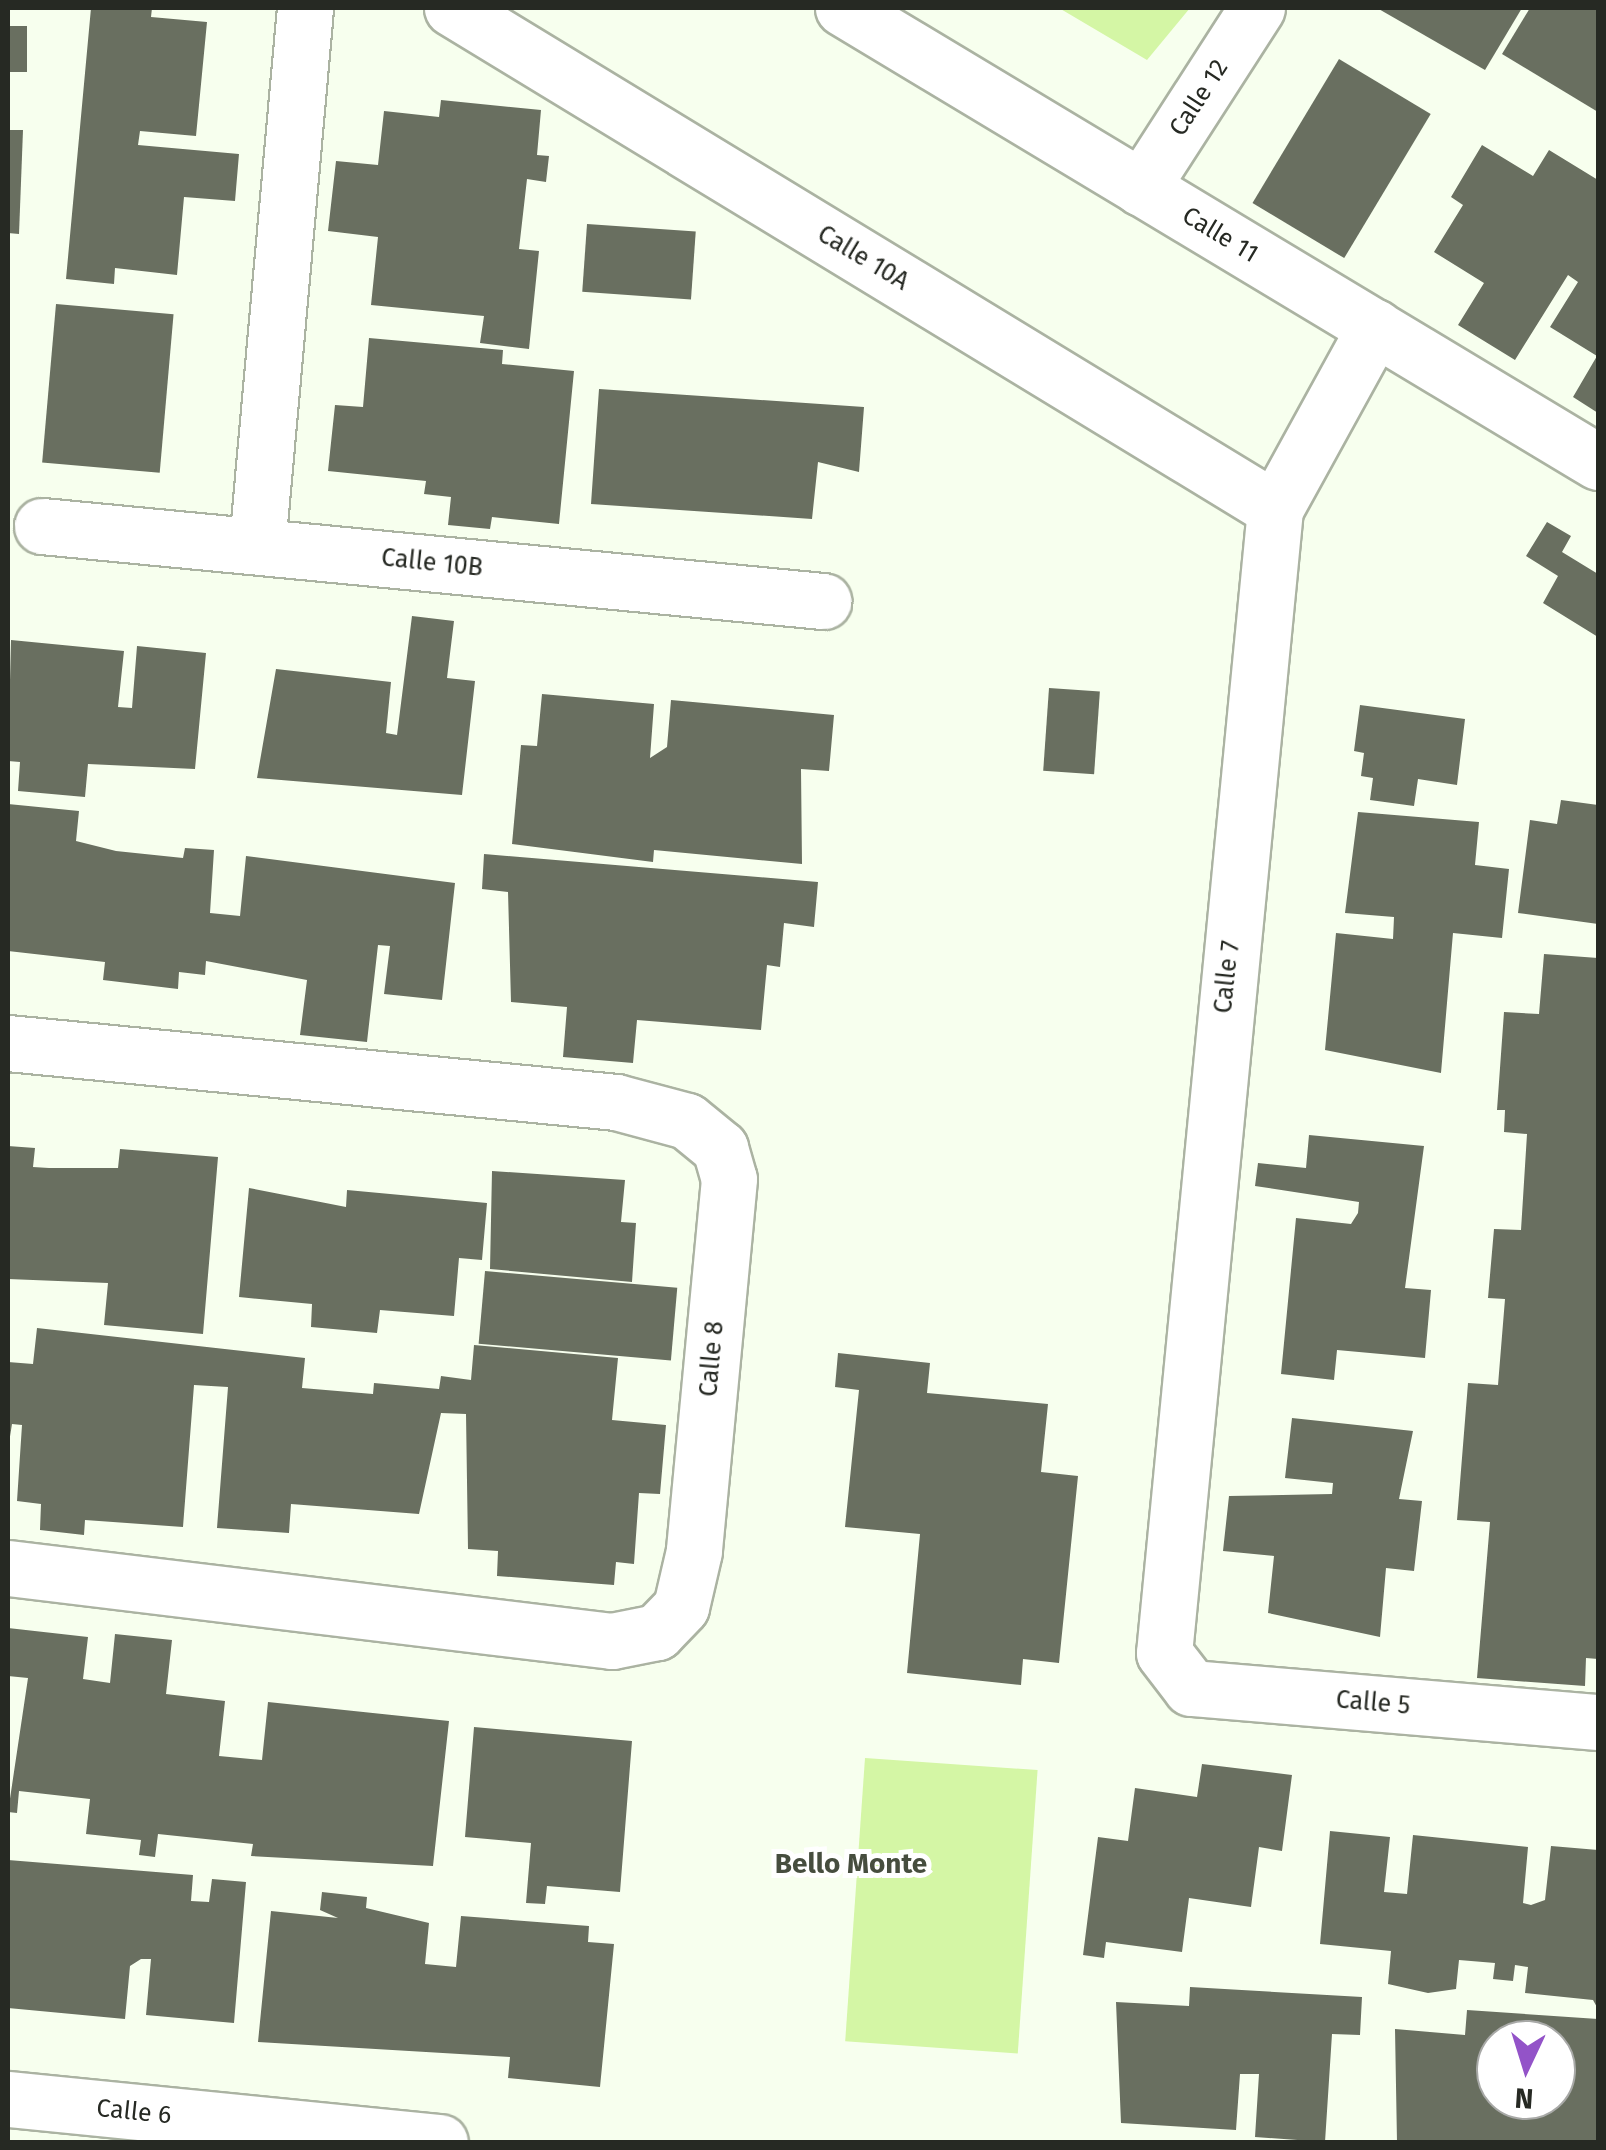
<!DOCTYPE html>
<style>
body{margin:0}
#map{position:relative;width:1606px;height:2150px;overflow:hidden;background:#f7ffee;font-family:"Fira Sans",sans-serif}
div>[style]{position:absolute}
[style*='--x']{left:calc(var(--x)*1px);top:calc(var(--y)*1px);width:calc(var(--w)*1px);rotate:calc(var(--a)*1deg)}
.green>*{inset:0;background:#d4f6a5;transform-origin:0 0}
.building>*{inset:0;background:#696f60;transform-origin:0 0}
.roads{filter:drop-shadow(2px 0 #abb3a2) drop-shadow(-2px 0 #abb3a2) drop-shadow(0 2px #abb3a2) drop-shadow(0 -2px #abb3a2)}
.street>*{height:55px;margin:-27.5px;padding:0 27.5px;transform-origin:27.5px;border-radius:27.5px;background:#fff}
span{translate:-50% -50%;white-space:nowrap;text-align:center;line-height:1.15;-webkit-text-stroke:10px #fff;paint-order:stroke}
.street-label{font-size:25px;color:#262923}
.neighbourhood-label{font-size:28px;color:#464d3e;font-weight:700}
.frame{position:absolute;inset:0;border:10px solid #262923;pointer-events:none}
.north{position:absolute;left:1476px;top:2020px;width:100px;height:100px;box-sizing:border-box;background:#fff;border:2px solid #a8a9a7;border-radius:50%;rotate:184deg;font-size:28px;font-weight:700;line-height:40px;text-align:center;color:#262923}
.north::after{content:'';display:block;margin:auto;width:35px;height:45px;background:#9353c8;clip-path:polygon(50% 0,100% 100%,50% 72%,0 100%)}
</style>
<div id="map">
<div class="green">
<div style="clip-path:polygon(1059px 8px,1190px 8px,1147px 60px)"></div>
<div style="left:865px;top:1758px;width:173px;height:284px;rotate:4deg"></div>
</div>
<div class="building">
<div style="clip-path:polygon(91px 8px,152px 8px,151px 17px,207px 22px,196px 136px,140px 131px,138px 145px,239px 154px,235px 201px,184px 197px,177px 275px,115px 268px,114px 284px,66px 279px)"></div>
<div style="clip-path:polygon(1377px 8px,1522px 8px,1485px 70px)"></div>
<div style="clip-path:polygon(1530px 8px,1598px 8px,1598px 112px,1502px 54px)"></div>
<div style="left:8px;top:26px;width:19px;height:46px"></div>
<div style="left:1339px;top:59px;width:107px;height:168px;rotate:31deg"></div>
<div style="clip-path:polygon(441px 100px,541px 110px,537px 155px,549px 156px,546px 182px,527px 179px,519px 249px,539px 251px,529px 349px,480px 343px,484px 316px,371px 305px,378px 237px,328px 231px,336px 161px,378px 165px,384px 111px,439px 117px)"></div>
<div style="clip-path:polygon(8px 130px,23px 130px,19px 234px,8px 233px)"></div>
<div style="clip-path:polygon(1482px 145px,1533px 176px,1549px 150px,1598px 180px,1598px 413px,1573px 397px,1597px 356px,1550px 327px,1578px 282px,1568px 275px,1515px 360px,1458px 325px,1484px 283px,1434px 252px,1463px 205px,1451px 197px)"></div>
<div style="left:587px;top:224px;width:109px;height:68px;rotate:4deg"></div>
<div style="left:56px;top:304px;width:118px;height:159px;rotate:5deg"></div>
<div style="clip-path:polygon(369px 338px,503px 350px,502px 364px,574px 371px,559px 524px,492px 517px,490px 529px,448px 525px,451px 497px,424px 494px,426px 481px,328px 471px,335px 405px,363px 407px)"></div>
<div style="clip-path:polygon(599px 389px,864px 407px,859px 472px,818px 462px,812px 519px,591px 504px)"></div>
<div style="clip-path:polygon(1547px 522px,1571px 536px,1562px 552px,1598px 574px,1598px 637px,1543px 603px,1558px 576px,1526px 556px)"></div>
<div style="clip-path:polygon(412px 616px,454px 621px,447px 678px,475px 681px,462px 795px,257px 778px,276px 669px,391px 682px,386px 733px,397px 735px)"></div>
<div style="clip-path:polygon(11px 640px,124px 651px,118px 707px,132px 708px,137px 646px,206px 653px,195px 769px,88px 764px,85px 797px,18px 791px,20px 762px,8px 761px)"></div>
<div style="left:1049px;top:688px;width:51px;height:83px;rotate:4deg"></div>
<div style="clip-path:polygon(542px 694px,654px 704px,650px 758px,667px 747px,671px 700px,834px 715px,829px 771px,801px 769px,802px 864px,654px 850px,653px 862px,512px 844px,521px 745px,537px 746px)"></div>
<div style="clip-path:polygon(1360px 705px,1465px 719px,1457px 785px,1418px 779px,1414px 806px,1370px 800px,1373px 778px,1361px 776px,1364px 753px,1354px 751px)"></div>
<div style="clip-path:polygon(1561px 800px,1598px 805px,1598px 924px,1518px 913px,1530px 820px,1557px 824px)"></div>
<div style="clip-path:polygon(8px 804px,79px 811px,76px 841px,116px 851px,183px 858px,185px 848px,214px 850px,210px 913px,240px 916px,246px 856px,455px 883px,442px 1000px,384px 994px,390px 946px,378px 945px,367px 1042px,300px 1035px,307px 980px,206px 961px,205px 975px,179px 972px,178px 989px,103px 980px,105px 962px,8px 951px)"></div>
<div style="clip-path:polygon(1358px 812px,1479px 822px,1475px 865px,1509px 869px,1502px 938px,1453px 933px,1441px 1073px,1325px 1050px,1336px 933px,1393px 939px,1394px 917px,1345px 913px)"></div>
<div style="clip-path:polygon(484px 854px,818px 882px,814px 927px,784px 923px,780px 967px,767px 965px,761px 1030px,637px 1020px,633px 1063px,563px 1057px,567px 1007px,511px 1002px,508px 892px,482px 889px)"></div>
<div style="clip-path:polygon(1544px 954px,1598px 958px,1598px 1659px,1586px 1658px,1585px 1686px,1477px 1678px,1490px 1522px,1457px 1520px,1468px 1383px,1498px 1385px,1505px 1299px,1488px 1298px,1494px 1229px,1521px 1230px,1527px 1134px,1504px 1132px,1505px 1110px,1497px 1110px,1504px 1012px,1539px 1014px)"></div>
<div style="clip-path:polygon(1309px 1135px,1424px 1146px,1405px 1288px,1431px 1290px,1425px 1358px,1337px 1350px,1334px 1380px,1281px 1374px,1296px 1218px,1351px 1224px,1358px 1213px,1359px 1202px,1255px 1186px,1258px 1163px,1306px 1168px)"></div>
<div style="clip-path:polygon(8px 1146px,35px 1148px,33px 1167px,49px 1168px,118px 1168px,120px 1149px,218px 1157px,203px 1334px,104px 1325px,108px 1283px,8px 1279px)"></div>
<div style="clip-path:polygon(492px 1171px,625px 1180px,621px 1222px,636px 1223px,632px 1282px,490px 1269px)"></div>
<div style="clip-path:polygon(249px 1188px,346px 1207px,347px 1190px,487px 1203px,482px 1260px,459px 1258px,454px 1316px,380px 1310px,377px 1333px,311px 1327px,312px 1304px,239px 1297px)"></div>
<div style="left:485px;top:1271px;width:193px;height:73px;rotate:5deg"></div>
<div style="clip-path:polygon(37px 1328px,305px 1358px,302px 1388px,373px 1394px,374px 1383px,439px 1389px,441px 1376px,471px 1380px,474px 1345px,618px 1358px,612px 1420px,666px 1425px,660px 1494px,639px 1493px,634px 1564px,616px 1562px,614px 1585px,497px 1576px,498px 1551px,468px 1549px,466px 1414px,441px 1413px,419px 1514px,291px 1504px,289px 1533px,217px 1528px,228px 1387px,194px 1385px,183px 1527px,85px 1520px,84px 1535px,40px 1530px,41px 1504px,17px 1501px,22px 1425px,12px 1424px,8px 1449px,8px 1362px,33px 1364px)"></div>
<div style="clip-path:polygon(838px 1353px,930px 1363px,927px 1393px,1048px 1404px,1041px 1472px,1078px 1476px,1059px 1663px,1023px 1659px,1021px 1685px,907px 1673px,920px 1534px,845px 1527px,859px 1390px,835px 1387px)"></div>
<div style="clip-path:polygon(1292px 1418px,1413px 1431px,1399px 1499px,1422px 1501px,1414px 1571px,1386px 1568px,1380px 1637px,1268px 1613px,1274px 1556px,1223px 1551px,1229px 1496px,1332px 1494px,1333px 1483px,1285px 1478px)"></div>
<div style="clip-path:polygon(8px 1628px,88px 1637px,83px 1679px,110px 1683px,115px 1634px,172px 1640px,166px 1694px,225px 1701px,219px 1756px,262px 1760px,268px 1702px,449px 1721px,433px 1866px,251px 1856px,253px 1844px,158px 1834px,155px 1857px,139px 1855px,141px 1840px,86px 1834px,90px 1799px,19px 1791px,17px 1813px,8px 1812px,28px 1678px,8px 1676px)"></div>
<div style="clip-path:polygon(474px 1727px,632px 1741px,620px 1892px,547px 1886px,545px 1904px,526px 1903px,531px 1843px,465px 1837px)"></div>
<div style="clip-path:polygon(1202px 1764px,1292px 1775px,1282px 1851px,1259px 1847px,1251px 1907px,1189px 1898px,1182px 1952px,1106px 1942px,1104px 1958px,1083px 1955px,1098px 1837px,1128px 1841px,1135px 1788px,1197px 1797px)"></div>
<div style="clip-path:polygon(1330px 1831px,1390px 1837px,1384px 1892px,1407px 1894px,1413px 1835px,1528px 1847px,1523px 1903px,1531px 1905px,1545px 1900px,1551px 1846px,1598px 1850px,1598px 2009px,1593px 2000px,1525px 1993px,1528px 1967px,1515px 1965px,1513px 1981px,1493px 1979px,1495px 1963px,1459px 1960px,1456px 1989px,1428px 1993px,1388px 1984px,1391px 1951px,1320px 1944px)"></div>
<div style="clip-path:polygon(8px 1860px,193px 1875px,191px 1901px,209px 1902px,212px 1879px,246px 1882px,234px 2023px,146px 2015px,151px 1959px,141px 1959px,130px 1966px,125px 2019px,8px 2008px)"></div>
<div style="clip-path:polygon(322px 1892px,367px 1897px,366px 1908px,429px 1923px,425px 1964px,456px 1967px,461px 1916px,589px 1926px,588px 1942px,614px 1944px,600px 2087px,508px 2078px,510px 2057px,258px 2042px,271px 1911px,338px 1918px,320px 1910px)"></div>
<div style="clip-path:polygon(1190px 1987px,1362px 1997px,1360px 2035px,1332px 2034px,1325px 2142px,1255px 2137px,1259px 2074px,1240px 2074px,1236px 2130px,1121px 2123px,1116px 2002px,1189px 2006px)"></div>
<div style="clip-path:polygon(evenodd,1467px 2010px,1598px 2019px,1598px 2142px,1397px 2142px,1395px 2029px,1465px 2035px,1467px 2010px,1496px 2040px,1556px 2040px,1556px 2100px,1496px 2100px,1496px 2040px)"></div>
</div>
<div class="roads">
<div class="street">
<div style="--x:452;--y:8;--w:963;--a:31.33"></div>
<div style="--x:843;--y:8;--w:881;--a:31.02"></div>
<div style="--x:1141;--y:188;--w:214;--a:-57.2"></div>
<div style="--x:1375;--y:327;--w:208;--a:118.8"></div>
<div style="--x:1275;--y:509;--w:1149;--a:95.54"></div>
<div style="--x:1164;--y:1653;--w:44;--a:52.4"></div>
<div style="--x:1191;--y:1688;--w:408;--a:4.8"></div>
<div style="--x:42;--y:526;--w:785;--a:5.49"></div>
<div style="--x:257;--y:545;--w:539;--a:-84.89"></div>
<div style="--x:8;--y:1043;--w:611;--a:5.54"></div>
<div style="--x:616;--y:1102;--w:73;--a:15"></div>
<div style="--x:687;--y:1121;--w:43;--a:39.3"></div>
<div style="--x:720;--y:1148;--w:32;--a:74"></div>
<div style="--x:729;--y:1179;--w:374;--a:95.4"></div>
<div style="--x:694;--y:1551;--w:57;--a:103.1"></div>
<div style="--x:681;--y:1607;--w:35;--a:134"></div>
<div style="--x:657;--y:1632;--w:46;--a:168.7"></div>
<div style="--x:612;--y:1641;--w:608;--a:-173.11"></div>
<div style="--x:8;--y:2099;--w:434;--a:5.7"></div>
</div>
</div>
<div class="street-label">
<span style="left:1199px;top:98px;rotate:-57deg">Calle 12</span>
<span style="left:1220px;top:235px;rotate:31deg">Calle 11</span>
<span style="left:863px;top:258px;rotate:31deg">Calle 10A</span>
<span style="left:432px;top:563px;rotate:6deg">Calle 10B</span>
<span style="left:1227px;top:977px;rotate:-84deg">Calle 7</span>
<span style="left:712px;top:1359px;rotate:-85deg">Calle 8</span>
<span style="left:1373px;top:1703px;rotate:5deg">Calle 5</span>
<span style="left:134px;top:2112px;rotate:6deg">Calle 6</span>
</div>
<div class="neighbourhood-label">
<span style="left:851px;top:1864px">Bello Monte</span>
</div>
<div class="frame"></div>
<div class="north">N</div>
</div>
